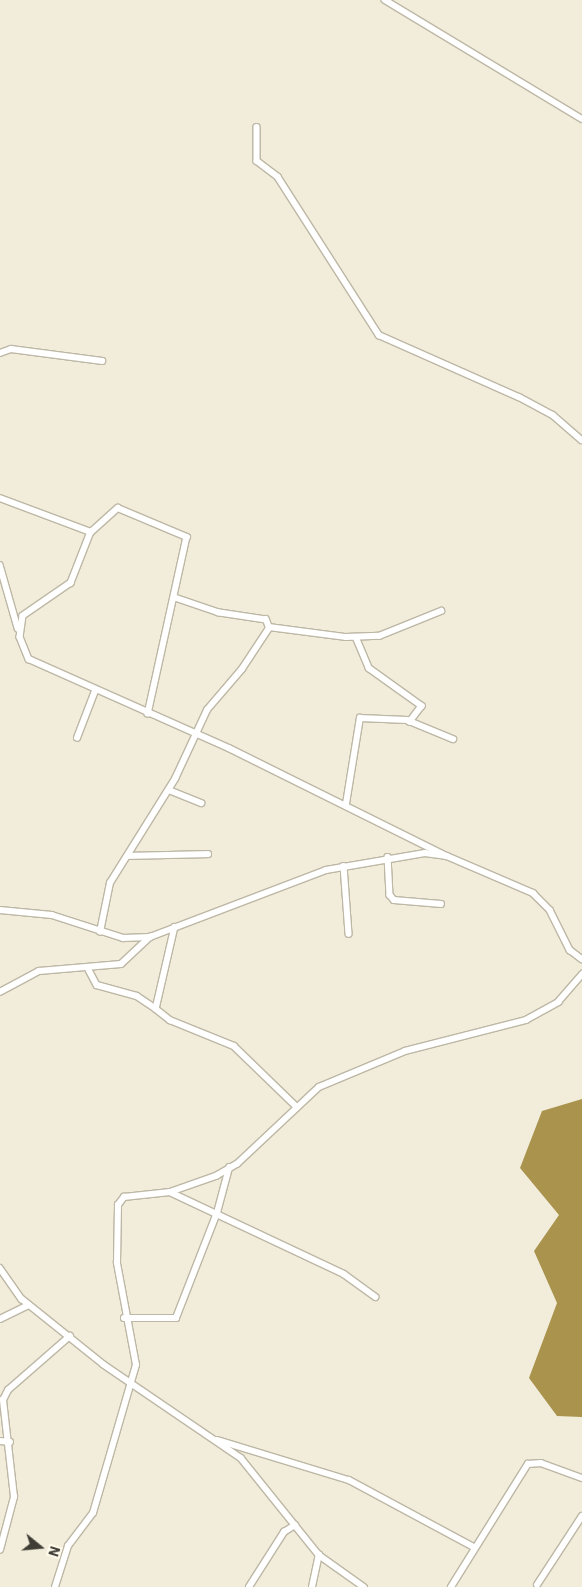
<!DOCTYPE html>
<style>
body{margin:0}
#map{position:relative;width:582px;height:1587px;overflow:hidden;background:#f2edda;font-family:"IBM Plex Sans",sans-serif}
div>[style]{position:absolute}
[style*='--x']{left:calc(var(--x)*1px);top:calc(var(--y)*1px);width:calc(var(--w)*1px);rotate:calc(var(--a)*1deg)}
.water>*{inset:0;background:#a9934d}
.roads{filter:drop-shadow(1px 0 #bdb7a5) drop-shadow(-1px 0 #bdb7a5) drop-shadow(0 1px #bdb7a5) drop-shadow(0 -1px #bdb7a5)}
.street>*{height:5.5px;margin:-2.75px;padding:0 2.75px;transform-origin:2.75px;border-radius:2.75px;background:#fff}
span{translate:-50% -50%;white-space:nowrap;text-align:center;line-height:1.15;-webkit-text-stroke:4px #fffaeb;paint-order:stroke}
.north{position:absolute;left:15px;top:1522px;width:50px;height:50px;-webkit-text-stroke:4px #fffaeb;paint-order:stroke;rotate:107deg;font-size:14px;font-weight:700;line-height:20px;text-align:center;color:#3f3d36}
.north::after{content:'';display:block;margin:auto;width:18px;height:22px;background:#3f3d36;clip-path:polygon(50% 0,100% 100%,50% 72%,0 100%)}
</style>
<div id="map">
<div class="water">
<div style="clip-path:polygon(582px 1099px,582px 1417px,557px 1416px,529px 1378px,557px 1303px,534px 1251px,559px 1215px,520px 1168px,542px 1111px)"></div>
</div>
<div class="roads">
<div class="street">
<div style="--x:385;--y:0;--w:230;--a:31.1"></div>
<div style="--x:257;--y:127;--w:34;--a:90"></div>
<div style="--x:257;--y:161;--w:26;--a:37"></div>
<div style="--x:278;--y:177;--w:188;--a:57.4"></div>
<div style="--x:379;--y:335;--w:153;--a:23.9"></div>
<div style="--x:519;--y:397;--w:38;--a:28"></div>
<div style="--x:553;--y:415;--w:38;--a:41"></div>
<div style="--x:0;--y:353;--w:12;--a:-20"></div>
<div style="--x:11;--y:349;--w:92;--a:7.5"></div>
<div style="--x:0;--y:498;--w:97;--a:20.5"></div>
<div style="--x:91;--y:532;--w:55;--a:111.4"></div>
<div style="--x:71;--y:583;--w:58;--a:145.5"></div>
<div style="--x:23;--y:616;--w:21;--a:98"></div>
<div style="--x:20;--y:637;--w:24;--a:68"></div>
<div style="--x:29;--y:659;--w:219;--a:24"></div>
<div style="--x:229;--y:748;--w:243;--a:26.4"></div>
<div style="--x:91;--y:532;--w:36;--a:-42"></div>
<div style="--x:118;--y:508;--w:75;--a:22.8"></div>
<div style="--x:187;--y:537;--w:181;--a:102.4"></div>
<div style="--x:0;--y:565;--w:66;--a:74.1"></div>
<div style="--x:269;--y:627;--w:78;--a:7.4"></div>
<div style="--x:346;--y:637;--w:33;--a:-2"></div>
<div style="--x:379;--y:636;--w:67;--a:-22"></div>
<div style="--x:356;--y:637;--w:34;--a:67"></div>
<div style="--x:369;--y:668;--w:65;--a:35.6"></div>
<div style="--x:422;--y:706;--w:20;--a:127"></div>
<div style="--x:77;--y:738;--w:50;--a:-69"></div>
<div style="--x:169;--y:790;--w:35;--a:22"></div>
<div style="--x:346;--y:804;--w:87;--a:-80.8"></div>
<div style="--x:360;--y:718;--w:47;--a:2.4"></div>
<div style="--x:407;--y:720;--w:50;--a:22.4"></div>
<div style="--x:128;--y:856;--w:80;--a:-1.4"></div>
<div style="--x:388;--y:857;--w:38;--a:87"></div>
<div style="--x:390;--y:895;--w:6;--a:51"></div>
<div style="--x:394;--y:900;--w:47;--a:4.9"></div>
<div style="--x:344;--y:866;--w:68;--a:85.8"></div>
<div style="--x:0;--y:910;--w:52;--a:5.5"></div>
<div style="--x:52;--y:915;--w:75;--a:17.9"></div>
<div style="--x:123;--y:938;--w:27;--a:-2"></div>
<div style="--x:150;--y:937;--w:188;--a:-20.8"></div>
<div style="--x:326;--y:870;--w:100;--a:-9.7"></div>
<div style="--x:425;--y:853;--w:22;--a:8"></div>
<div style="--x:447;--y:856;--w:94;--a:23.3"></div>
<div style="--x:533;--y:893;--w:24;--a:45"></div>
<div style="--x:550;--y:910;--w:45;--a:63.4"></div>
<div style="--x:570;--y:950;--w:15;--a:37"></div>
<div style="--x:175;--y:927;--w:84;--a:103"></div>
<div style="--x:156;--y:1009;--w:18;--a:38"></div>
<div style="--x:170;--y:1020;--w:69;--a:22.1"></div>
<div style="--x:234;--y:1046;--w:88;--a:44.1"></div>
<div style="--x:100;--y:932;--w:50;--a:-78.5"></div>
<div style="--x:110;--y:883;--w:123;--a:-58"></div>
<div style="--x:175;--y:779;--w:76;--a:-65.1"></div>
<div style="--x:207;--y:710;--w:54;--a:-49.5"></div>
<div style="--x:242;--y:669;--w:49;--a:-56.6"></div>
<div style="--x:269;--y:628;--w:9;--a:-111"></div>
<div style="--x:266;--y:620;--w:48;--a:-171.5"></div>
<div style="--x:219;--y:613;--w:46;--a:-161.2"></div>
<div style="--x:89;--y:970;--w:17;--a:62"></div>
<div style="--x:97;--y:985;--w:41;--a:15.4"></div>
<div style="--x:137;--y:996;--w:23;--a:34"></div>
<div style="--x:0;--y:992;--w:44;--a:-28.3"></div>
<div style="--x:39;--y:971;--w:82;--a:-4.9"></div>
<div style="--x:121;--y:964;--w:40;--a:-43"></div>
<div style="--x:170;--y:1192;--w:192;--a:25.2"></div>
<div style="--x:344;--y:1274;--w:39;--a:36"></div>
<div style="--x:0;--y:1268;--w:38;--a:55"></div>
<div style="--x:22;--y:1299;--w:104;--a:38.7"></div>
<div style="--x:103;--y:1364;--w:167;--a:34.3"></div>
<div style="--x:241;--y:1458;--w:124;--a:51.2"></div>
<div style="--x:319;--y:1555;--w:55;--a:35.4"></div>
<div style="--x:124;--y:1318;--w:52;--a:0"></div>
<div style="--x:176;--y:1318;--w:113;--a:-68.7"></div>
<div style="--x:217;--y:1213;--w:47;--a:-75.1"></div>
<div style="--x:0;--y:1319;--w:32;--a:-26"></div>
<div style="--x:217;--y:1440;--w:138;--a:16.9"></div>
<div style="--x:349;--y:1480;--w:142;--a:28.2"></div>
<div style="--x:0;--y:1441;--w:10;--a:6"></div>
<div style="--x:0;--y:1550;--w:55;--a:-75.2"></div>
<div style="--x:14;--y:1497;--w:98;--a:-96.5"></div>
<div style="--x:3;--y:1400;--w:11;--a:-63"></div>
<div style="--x:8;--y:1390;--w:82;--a:-41.1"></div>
<div style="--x:537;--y:1585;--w:82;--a:-56.9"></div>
<div style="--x:55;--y:1587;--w:43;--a:-72.4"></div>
<div style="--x:68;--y:1546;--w:41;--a:-52.9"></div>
<div style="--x:93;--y:1513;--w:154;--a:-73.8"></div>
<div style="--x:136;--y:1365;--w:104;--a:-100.6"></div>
<div style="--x:117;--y:1263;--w:58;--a:-89"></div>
<div style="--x:118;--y:1205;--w:10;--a:-53"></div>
<div style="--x:124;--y:1197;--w:46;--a:-6.2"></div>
<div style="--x:170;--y:1192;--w:49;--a:-19.2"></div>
<div style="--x:216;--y:1176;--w:24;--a:-30"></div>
<div style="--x:237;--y:1164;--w:112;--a:-43.2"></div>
<div style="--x:319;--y:1087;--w:93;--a:-22.7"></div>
<div style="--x:405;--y:1051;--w:125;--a:-14.4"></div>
<div style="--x:526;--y:1020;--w:37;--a:-29"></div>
<div style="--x:558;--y:1002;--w:37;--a:-49"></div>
<div style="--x:249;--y:1587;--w:65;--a:-57.5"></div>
<div style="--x:284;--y:1532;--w:13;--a:-32"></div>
<div style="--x:312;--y:1587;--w:33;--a:-78"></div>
<div style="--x:451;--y:1587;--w:145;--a:-58"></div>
<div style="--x:528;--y:1464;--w:13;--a:-4"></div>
<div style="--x:541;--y:1463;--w:44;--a:20.1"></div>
</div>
</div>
<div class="north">N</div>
</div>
